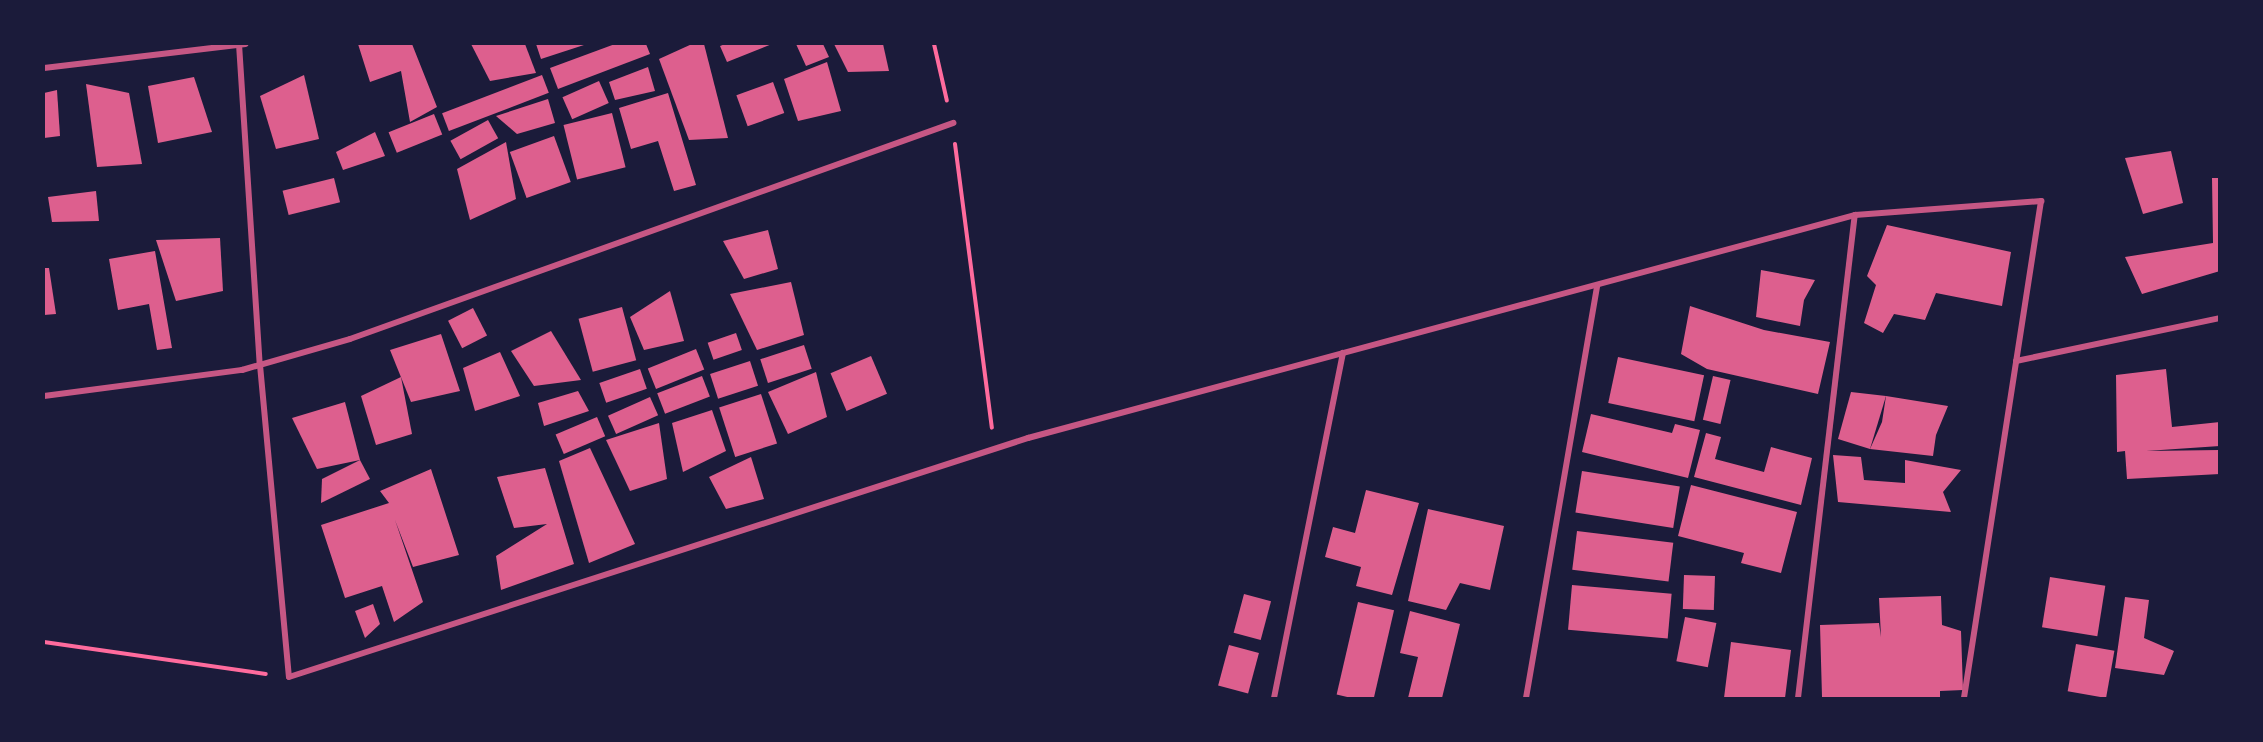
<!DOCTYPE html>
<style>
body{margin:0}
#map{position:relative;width:2263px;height:742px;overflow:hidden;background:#1b1b3a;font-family:"DM Sans",sans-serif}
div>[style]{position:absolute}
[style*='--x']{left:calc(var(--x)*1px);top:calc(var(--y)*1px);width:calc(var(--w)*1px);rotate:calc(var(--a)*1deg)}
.building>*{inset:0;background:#dd5f8e;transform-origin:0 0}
.path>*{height:4px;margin:-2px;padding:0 2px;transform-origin:2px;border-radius:2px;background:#ff6b9d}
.minor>*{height:6px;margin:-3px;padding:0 3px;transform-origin:3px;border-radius:3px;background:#c65784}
span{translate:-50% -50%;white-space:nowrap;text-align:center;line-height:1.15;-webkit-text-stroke:6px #1b1b3a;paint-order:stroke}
.frame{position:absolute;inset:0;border:45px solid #1b1b3a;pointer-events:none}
</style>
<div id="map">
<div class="building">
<div style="clip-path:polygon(358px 44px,412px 44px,437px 107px,410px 122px,401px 71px,370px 82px)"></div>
<div style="clip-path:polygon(471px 44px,525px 44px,536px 73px,490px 81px)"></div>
<div style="clip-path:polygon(536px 44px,587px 44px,541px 59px)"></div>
<div style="clip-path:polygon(615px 44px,646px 44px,650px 54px,558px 89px,550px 68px)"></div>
<div style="clip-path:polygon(692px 44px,704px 44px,728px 138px,689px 140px,659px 59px)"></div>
<div style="clip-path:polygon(725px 44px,772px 44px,727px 62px,720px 46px)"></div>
<div style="clip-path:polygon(796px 44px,823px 44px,829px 57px,806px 66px)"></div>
<div style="clip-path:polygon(834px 44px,883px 44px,889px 71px,848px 72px)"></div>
<div style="clip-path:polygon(827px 62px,841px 111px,798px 121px,784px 79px)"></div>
<div style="clip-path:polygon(648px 67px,655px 91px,615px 100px,609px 82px)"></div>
<div style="clip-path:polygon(304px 75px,319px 139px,276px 149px,260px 96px)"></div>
<div style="left:542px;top:75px;width:19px;height:107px;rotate:69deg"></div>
<div style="clip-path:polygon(194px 77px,212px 132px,158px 143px,148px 86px)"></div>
<div style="left:599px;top:81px;width:24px;height:40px;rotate:66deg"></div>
<div style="left:773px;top:82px;width:33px;height:39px;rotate:70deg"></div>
<div style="clip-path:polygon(86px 84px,129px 93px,142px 164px,97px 167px)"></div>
<div style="clip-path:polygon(57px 90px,60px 136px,44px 138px,44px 93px)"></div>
<div style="clip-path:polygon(668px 93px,696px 185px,674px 191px,658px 141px,631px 149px,619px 108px)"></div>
<div style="clip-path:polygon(548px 99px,555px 123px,517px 134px,496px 116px)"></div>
<div style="left:612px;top:113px;width:56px;height:50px;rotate:76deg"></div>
<div style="left:434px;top:114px;width:22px;height:49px;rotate:68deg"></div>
<div style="left:488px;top:120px;width:21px;height:43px;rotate:61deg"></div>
<div style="clip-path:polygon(375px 132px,385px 156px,343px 170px,336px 152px)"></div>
<div style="left:554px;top:136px;width:49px;height:47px;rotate:70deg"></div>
<div style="clip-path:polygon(506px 142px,516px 199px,470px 220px,457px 169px)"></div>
<div style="clip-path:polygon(2171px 151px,2183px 203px,2143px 214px,2125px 158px)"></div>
<div style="left:334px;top:178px;width:25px;height:53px;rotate:76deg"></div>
<div style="clip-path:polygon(2212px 178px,2220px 178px,2220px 271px,2142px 294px,2125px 257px,2213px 243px)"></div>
<div style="clip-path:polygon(96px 191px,99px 221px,52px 222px,48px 197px)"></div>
<div style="clip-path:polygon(1887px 225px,2011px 252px,2002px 306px,1936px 293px,1925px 320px,1894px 314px,1883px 333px,1864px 323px,1876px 285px,1867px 276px)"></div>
<div style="clip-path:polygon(768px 230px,778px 269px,744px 279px,723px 241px)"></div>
<div style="clip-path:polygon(220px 238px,223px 291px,176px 301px,156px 240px)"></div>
<div style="clip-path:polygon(155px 251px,172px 348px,157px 350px,149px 304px,118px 310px,109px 259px)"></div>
<div style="clip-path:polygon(44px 268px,49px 268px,56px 314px,44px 315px)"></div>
<div style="clip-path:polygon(1761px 270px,1815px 280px,1804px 300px,1800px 326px,1756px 317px)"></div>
<div style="clip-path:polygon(791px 282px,804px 335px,757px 350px,730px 294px)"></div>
<div style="clip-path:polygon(670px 291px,684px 341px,644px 350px,630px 317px)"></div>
<div style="clip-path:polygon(1690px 306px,1764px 330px,1830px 342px,1818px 394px,1707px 369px,1681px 354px)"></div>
<div style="left:622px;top:307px;width:55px;height:45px;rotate:75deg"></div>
<div style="left:473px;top:308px;width:31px;height:28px;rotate:63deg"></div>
<div style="clip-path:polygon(551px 331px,581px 380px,534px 386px,511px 351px)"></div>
<div style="left:736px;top:333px;width:18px;height:30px;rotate:71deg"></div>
<div style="clip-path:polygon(441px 334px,460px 391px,411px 402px,390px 350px)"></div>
<div style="left:804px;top:345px;width:25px;height:46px;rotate:72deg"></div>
<div style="left:696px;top:349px;width:22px;height:52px;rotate:68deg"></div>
<div style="clip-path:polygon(500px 352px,520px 396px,475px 411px,463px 368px)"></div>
<div style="left:871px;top:356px;width:41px;height:44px;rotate:67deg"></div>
<div style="left:1618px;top:357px;width:88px;height:47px;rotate:12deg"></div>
<div style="left:750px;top:361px;width:26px;height:42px;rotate:72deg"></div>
<div style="left:640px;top:369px;width:21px;height:43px;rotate:71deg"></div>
<div style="clip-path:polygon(2166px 369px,2172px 427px,2220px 422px,2220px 446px,2146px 451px,2220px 450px,2220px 474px,2127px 479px,2125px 451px,2117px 452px,2116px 375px)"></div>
<div style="clip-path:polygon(816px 372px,827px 417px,788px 434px,768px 392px)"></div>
<div style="left:702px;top:376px;width:22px;height:48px;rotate:69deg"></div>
<div style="left:1713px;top:376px;width:18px;height:45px;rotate:13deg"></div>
<div style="clip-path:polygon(401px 377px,412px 434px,376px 445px,361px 396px)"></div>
<div style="clip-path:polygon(578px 391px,589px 411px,544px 426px,538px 403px)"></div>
<div style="clip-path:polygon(1851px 392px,1886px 396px,1870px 449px,1838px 439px)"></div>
<div style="left:761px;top:394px;width:52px;height:44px;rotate:72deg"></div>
<div style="clip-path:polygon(1886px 396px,1948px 406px,1936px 435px,1933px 456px,1870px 449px,1882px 422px)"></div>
<div style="left:650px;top:397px;width:20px;height:46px;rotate:66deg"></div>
<div style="clip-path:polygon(345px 402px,360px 460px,317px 469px,292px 418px)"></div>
<div style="clip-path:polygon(712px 410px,726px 451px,683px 472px,672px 423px)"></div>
<div style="clip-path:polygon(1591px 414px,1672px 433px,1675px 424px,1700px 430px,1688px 478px,1582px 452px)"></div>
<div style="left:597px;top:417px;width:21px;height:45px;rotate:67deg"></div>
<div style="clip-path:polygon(659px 423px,667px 479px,630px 491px,606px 440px)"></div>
<div style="clip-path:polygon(1706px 433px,1721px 437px,1715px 459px,1764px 472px,1771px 447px,1812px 458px,1801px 505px,1694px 477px)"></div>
<div style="clip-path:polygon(590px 448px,635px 544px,589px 563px,559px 461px)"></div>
<div style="clip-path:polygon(1833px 455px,1861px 457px,1864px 480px,1905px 483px,1905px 460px,1961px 470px,1943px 492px,1951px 512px,1838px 502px)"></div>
<div style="clip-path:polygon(751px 457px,764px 499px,726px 509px,709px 477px)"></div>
<div style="clip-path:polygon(360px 460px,370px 479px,321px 503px,322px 479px)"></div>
<div style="clip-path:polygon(545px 468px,574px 564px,501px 590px,496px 556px,547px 524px,514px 528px,497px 477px)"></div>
<div style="clip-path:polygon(431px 469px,459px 555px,413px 567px,395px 520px,423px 602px,394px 622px,382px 586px,345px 598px,321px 525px,389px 503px,380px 491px)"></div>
<div style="left:1582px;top:471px;width:99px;height:42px;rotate:9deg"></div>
<div style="clip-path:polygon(1691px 485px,1797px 512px,1781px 573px,1741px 563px,1744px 553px,1678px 536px)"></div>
<div style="clip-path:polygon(1366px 490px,1419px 503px,1392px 595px,1356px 586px,1361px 567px,1325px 557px,1333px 527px,1355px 533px)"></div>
<div style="clip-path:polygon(1428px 509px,1504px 526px,1490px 590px,1460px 583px,1446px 610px,1408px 601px)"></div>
<div style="left:1577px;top:531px;width:97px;height:39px;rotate:7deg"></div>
<div style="left:1684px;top:575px;width:31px;height:34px;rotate:2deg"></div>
<div style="left:2050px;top:577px;width:56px;height:51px;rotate:9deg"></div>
<div style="left:1572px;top:585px;width:100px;height:45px;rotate:5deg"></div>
<div style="left:1244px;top:594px;width:28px;height:40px;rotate:15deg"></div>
<div style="clip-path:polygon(1941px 596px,1942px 625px,1961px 631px,1963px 690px,1940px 691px,1940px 698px,1822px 697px,1820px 625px,1879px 623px,1881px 637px,1879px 598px)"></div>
<div style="clip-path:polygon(2125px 597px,2149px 600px,2144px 638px,2174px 651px,2164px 675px,2115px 668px)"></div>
<div style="left:1358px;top:602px;width:37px;height:95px;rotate:13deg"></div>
<div style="clip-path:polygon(373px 604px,380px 624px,365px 638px,355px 611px)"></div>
<div style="clip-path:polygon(1410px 611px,1460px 624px,1442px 698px,1408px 698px,1418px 657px,1400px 653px)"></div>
<div style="left:1685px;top:617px;width:32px;height:45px;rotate:11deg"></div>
<div style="clip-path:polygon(1731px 642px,1791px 650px,1785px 698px,1724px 698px)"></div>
<div style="left:2076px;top:644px;width:39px;height:48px;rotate:10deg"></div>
<div style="left:1229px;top:645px;width:31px;height:42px;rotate:15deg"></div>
</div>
<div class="path">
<div style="--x:934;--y:44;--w:58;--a:77.2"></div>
<div style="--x:955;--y:144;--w:286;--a:82.6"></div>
<div style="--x:44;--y:642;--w:224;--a:8.2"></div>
</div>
<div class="minor">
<div style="--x:239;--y:44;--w:322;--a:86.3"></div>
<div style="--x:260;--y:365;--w:313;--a:84.7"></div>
<div style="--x:289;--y:677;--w:777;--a:-17.92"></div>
<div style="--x:1028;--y:438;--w:857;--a:-15.09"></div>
<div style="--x:44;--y:68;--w:203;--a:-6.8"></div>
<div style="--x:2016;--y:361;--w:208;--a:-11.9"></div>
<div style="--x:44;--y:396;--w:200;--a:-7.5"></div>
<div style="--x:242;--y:370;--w:112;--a:-16"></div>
<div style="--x:350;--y:339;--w:641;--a:-19.71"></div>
<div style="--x:1274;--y:698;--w:352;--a:-78.7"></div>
<div style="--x:1526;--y:698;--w:419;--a:-80.2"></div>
<div style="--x:1798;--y:698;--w:486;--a:-83.3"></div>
<div style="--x:1855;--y:215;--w:187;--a:-4.3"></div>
<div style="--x:2041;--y:201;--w:503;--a:98.81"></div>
</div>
<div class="frame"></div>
</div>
